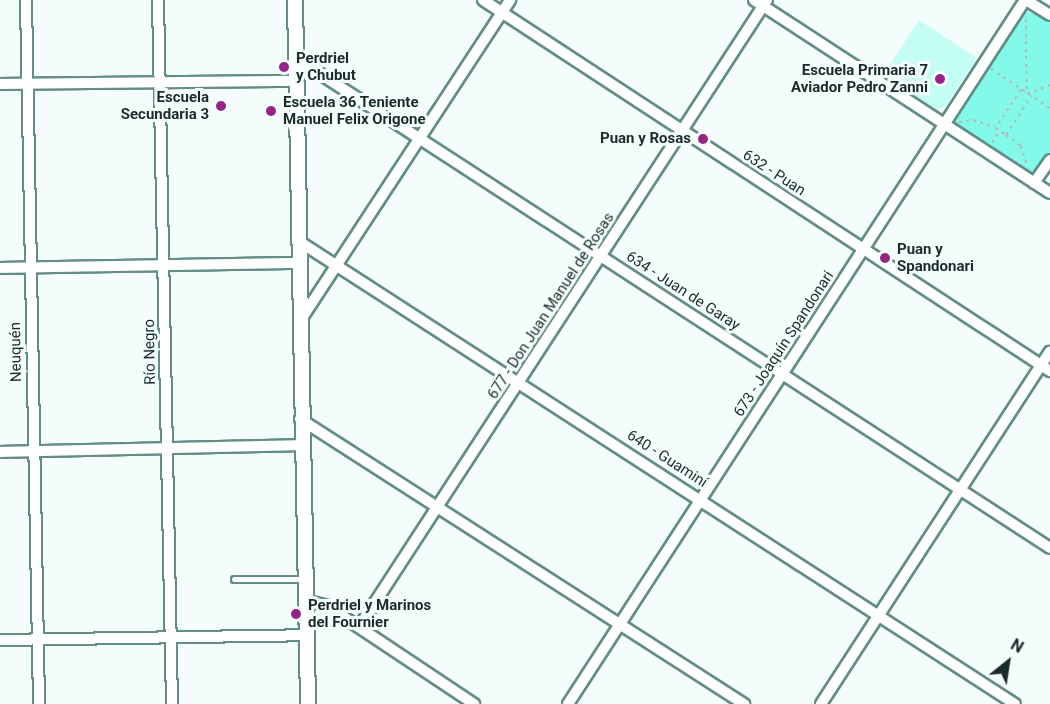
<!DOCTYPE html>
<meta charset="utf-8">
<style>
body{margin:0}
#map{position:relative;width:1050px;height:704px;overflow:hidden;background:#f4fdfc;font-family:Roboto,sans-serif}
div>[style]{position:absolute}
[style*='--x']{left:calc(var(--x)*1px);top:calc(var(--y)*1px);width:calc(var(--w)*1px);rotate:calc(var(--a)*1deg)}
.built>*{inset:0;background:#c4fdf4}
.green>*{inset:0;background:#83f9ea}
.path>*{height:1.5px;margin-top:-0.75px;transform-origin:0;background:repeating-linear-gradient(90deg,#afbab9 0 3px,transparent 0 7.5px)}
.roads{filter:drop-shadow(2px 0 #638e88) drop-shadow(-2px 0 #638e88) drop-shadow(0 2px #638e88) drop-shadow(0 -2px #638e88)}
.service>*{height:5px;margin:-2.5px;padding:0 2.5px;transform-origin:2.5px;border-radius:2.5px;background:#fff}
.minor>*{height:10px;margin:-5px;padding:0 5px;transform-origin:5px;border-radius:5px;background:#fff}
.secondary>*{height:14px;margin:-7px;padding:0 7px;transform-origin:7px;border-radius:7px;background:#fff}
.dots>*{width:16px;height:16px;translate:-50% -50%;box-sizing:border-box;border:3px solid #f4fdfc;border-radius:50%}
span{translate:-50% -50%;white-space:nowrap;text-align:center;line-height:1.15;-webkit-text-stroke:6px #f4fdfc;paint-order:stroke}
.poi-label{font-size:15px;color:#1a2c2a;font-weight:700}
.left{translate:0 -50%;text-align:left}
.right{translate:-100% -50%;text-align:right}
.street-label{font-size:15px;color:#1a2c2a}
.north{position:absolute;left:978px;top:632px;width:60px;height:60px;-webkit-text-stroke:4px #f4fdfc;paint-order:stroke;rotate:30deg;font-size:16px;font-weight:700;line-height:24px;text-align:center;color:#1a2c2a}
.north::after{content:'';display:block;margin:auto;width:21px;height:27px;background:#1a2c2a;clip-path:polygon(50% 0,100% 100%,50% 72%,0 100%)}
</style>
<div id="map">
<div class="built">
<div style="clip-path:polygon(919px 20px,977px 58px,945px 107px,937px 110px,883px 75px)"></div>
</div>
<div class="green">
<div style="clip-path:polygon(1024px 10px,1050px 21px,1050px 153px,1034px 178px,954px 126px,953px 119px)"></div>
</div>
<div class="path">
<div style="--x:1026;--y:19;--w:75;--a:89.2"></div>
<div style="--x:1027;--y:94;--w:25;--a:-21"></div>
<div style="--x:991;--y:69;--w:71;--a:33.5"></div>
<div style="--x:1021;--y:90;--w:45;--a:123.3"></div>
<div style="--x:996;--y:128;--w:12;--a:35"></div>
<div style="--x:1006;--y:135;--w:46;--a:-57.3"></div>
<div style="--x:959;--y:122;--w:14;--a:-8"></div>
<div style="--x:973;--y:120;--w:23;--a:18"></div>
<div style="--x:1006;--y:135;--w:19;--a:36"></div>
<div style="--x:1021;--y:146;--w:22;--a:72"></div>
<div style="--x:992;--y:143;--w:14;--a:-60"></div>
</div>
<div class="roads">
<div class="service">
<div style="--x:234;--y:579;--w:70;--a:0"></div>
</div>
<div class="minor">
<div style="--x:26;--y:0;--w:704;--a:88.94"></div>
<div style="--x:158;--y:0;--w:704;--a:88.86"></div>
<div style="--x:483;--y:0;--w:678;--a:33.2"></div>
<div style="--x:754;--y:0;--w:353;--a:33.1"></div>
<div style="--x:1026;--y:0;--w:28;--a:32"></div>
<div style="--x:296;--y:64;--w:16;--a:15"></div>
<div style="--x:311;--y:68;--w:881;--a:33"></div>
<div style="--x:0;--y:84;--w:296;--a:-0.6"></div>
<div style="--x:1034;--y:183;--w:28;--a:-55"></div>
<div style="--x:300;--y:242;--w:851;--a:32.87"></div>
<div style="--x:0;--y:268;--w:300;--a:-1"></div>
<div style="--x:300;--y:321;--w:384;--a:-56.8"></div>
<div style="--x:300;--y:419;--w:528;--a:32.7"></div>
<div style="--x:0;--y:452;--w:301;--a:-1.3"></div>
<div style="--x:305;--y:600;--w:23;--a:15"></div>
<div style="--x:327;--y:606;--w:177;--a:33.7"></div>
<div style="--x:359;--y:627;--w:748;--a:-56.95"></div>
<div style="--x:0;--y:640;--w:306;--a:-0.9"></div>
<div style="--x:568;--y:704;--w:839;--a:-57.01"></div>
<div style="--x:821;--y:704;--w:420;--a:-57"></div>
</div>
<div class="secondary">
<div style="--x:295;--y:0;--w:704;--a:88.94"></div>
</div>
</div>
<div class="dots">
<div style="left:284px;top:67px;background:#942485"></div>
<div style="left:940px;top:79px;background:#942485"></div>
<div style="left:221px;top:106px;background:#942485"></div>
<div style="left:271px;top:111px;background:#942485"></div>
<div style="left:703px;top:139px;background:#942485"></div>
<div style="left:885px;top:258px;background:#942485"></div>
<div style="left:296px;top:614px;background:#942485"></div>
</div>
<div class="poi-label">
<span class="left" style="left:296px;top:67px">Perdriel<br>y Chubut</span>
<span class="right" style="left:928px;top:79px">Escuela Primaria 7<br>Aviador Pedro Zanni</span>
<span class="right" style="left:209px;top:106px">Escuela<br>Secundaria 3</span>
<span class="left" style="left:283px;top:111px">Escuela 36 Teniente<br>Manuel Felix Origone</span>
<span class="right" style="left:691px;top:139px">Puan y Rosas</span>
<span class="left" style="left:897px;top:258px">Puan y<br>Spandonari</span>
<span class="left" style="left:308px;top:614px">Perdriel y Marinos<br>del Fournier</span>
</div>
<div class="street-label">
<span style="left:774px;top:173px;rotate:33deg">632 - Puan</span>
<span style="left:683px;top:291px;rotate:33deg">634 - Juan de Garay</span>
<span style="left:551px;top:306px;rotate:-57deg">677 - Don Juan Manuel de Rosas</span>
<span style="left:784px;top:344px;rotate:-57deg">673 - Joaquín Spandonari</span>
<span style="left:16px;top:352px;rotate:-91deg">Neuquén</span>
<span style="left:150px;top:352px;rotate:-91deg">Río Negro</span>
<span style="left:667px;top:459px;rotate:33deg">640 - Guaminí</span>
</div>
<div class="north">N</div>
</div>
